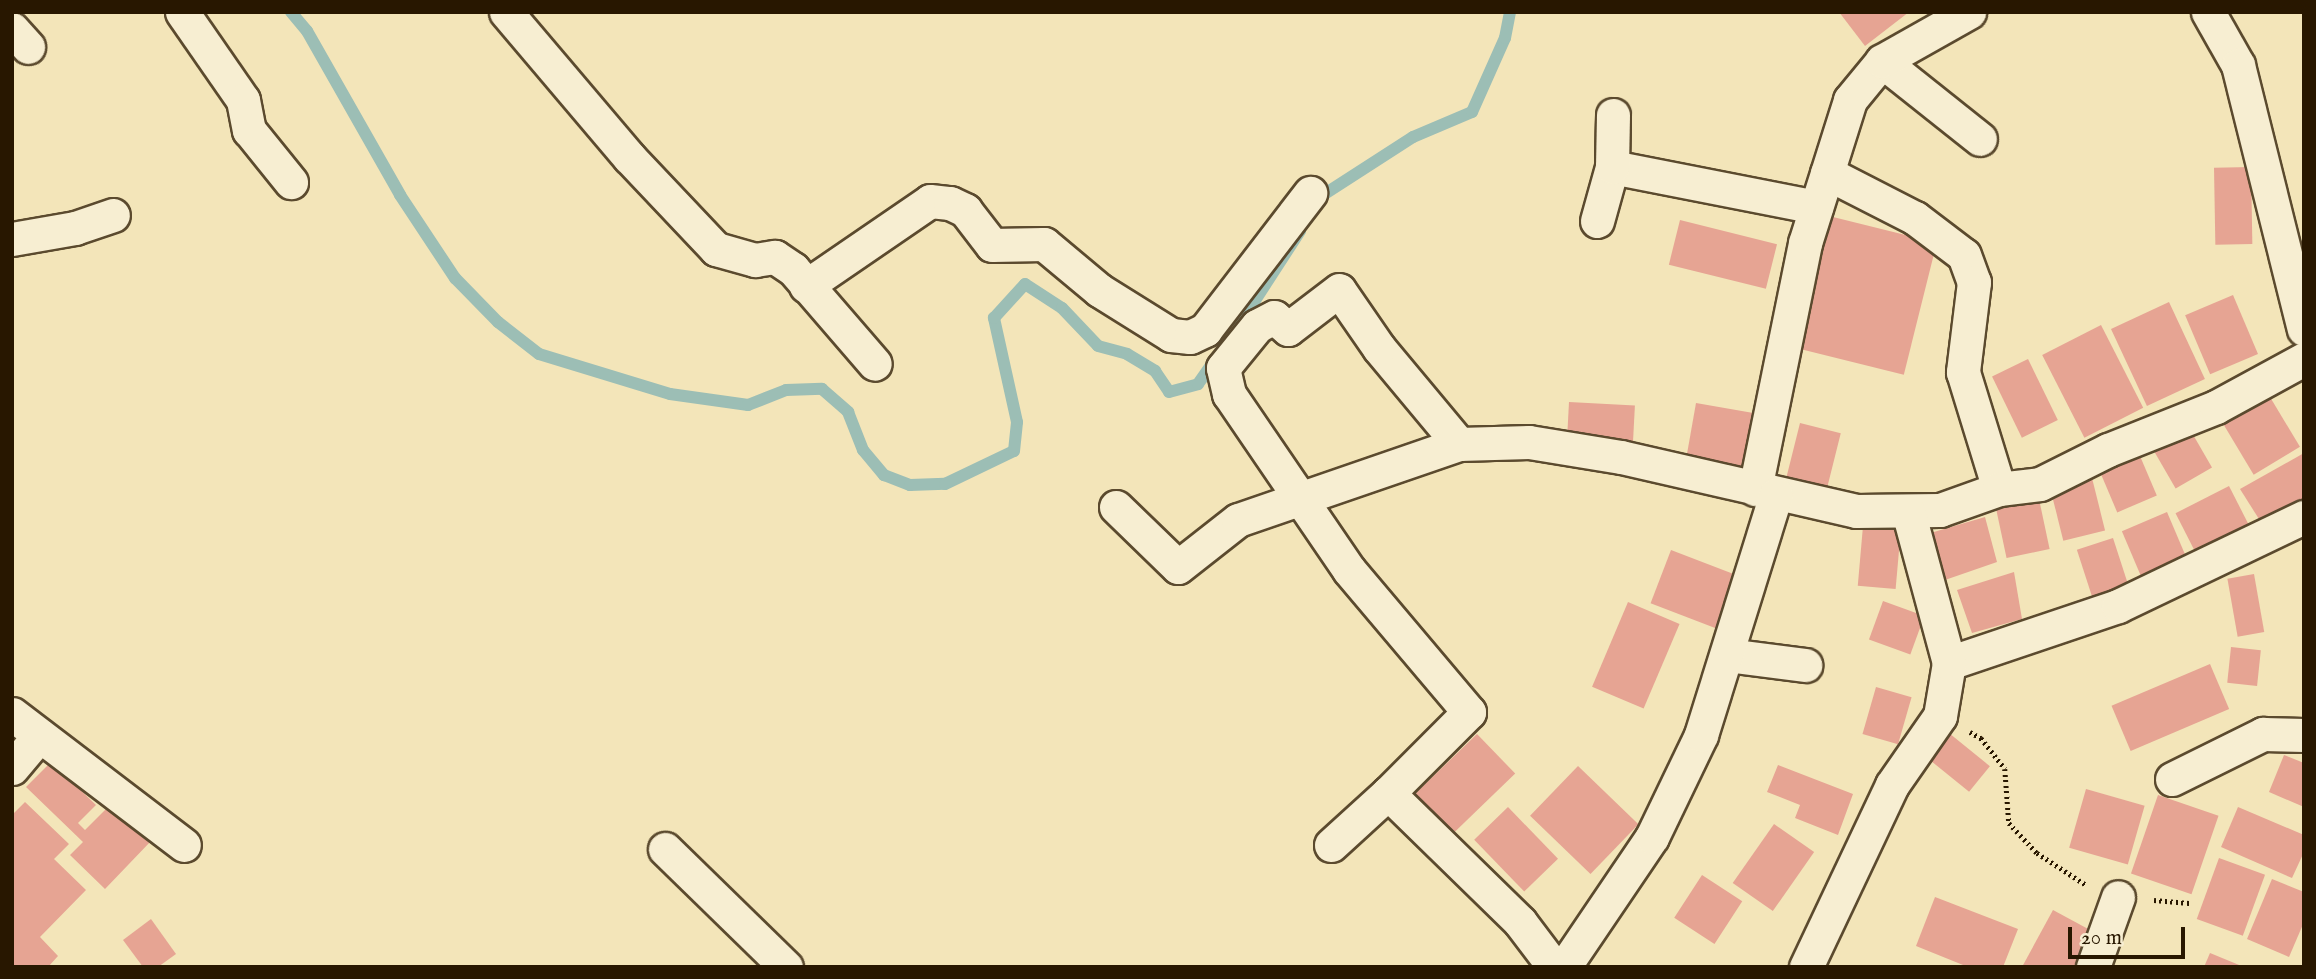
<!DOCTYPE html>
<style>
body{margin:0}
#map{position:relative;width:2316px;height:979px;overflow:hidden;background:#f3e5b9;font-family:"IM FELL English",serif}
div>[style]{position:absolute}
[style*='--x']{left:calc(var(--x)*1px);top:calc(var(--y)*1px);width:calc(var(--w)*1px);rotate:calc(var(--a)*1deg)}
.stream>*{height:12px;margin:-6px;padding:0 6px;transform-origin:6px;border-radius:6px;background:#9cbeb5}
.building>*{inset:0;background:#e6a493;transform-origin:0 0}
.path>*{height:4.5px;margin-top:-2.25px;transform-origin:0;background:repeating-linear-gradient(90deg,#281700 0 2px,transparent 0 5.5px)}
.roads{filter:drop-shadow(2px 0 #5b4a2e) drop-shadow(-2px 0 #5b4a2e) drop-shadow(0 2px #5b4a2e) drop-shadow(0 -2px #5b4a2e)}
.minor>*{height:33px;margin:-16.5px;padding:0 16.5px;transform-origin:16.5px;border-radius:16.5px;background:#f7eed2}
span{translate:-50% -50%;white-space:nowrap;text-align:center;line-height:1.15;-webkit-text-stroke:5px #f7eed2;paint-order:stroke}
.frame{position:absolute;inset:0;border:14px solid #281700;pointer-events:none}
.scale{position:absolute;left:2068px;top:927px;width:117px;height:32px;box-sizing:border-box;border:4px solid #281700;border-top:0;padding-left:9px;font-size:21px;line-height:24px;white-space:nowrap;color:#281700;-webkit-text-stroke:5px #f7eed2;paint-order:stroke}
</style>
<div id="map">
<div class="stream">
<div style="--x:291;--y:12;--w:25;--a:50"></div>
<div style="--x:307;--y:31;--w:189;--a:60.4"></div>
<div style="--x:400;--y:195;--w:100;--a:56.5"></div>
<div style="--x:455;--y:278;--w:62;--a:45.7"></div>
<div style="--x:498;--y:322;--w:52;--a:38"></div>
<div style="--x:539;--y:354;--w:137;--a:17"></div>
<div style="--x:670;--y:394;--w:79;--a:8"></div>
<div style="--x:748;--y:405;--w:41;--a:-21.5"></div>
<div style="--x:786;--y:390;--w:36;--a:-2"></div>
<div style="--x:822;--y:389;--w:35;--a:41"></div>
<div style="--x:848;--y:412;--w:41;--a:68.5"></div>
<div style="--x:863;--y:450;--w:33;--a:50"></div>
<div style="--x:884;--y:475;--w:28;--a:21"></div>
<div style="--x:910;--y:485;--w:35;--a:-2"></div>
<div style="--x:945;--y:484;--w:76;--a:-25.6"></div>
<div style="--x:1014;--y:451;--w:29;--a:-84"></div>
<div style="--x:1017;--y:422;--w:107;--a:-102.5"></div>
<div style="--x:994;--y:318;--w:46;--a:-47.6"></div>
<div style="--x:1025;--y:284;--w:44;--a:33"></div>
<div style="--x:1062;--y:308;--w:52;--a:46.5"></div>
<div style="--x:1098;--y:346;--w:30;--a:15"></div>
<div style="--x:1127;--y:354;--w:33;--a:31"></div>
<div style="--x:1155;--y:371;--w:25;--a:56"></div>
<div style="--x:1169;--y:392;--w:30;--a:-15"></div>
<div style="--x:1198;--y:384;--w:33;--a:-55"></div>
<div style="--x:1317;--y:204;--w:11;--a:-56"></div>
<div style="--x:1323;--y:195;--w:107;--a:-32.8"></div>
<div style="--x:1413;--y:137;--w:64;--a:-23"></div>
<div style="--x:1472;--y:112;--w:81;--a:-66"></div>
<div style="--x:1505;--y:38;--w:26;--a:-79"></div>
<div style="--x:1239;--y:325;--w:112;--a:-57"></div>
</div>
<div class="building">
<div style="clip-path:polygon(1839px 12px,1909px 12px,1865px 46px)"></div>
<div style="left:2251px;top:167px;width:77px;height:37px;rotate:89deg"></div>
<div style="left:1829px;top:216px;width:111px;height:136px;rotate:14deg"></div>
<div style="left:1680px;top:220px;width:100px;height:46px;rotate:14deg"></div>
<div style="left:2233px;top:295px;width:64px;height:52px;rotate:67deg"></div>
<div style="left:2169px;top:302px;width:85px;height:64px;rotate:65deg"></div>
<div style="left:2101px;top:325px;width:93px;height:66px;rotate:63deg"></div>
<div style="left:2028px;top:359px;width:68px;height:40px;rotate:64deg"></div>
<div style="left:2267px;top:392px;width:64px;height:54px;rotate:59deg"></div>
<div style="left:1569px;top:402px;width:66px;height:36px;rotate:3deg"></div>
<div style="left:1696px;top:403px;width:64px;height:62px;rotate:10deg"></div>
<div style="left:1800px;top:423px;width:42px;height:56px;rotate:14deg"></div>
<div style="left:2188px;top:426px;width:48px;height:42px;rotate:60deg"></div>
<div style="clip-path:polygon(2304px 453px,2304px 502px,2264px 527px,2240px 489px)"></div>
<div style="left:2140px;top:456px;width:43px;height:43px;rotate:67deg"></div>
<div style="left:2092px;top:478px;width:54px;height:43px;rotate:76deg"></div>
<div style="left:2229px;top:486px;width:53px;height:60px;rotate:63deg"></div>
<div style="left:2039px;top:499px;width:51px;height:44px;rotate:78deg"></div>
<div style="left:2167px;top:512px;width:56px;height:49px;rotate:67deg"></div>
<div style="clip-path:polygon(1985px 517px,1997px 562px,1945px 580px,1927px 534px)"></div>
<div style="left:1863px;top:526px;width:38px;height:60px;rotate:5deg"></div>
<div style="left:2113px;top:538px;width:58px;height:38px;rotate:72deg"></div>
<div style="left:1671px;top:550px;width:74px;height:57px;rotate:21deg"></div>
<div style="clip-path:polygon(2014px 572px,2022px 619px,1972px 633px,1957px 590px)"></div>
<div style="left:2254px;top:574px;width:59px;height:27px;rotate:80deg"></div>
<div style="left:1883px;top:601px;width:44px;height:41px;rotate:20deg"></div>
<div style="left:1628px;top:602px;width:56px;height:92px;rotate:23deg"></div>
<div style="left:2231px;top:647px;width:30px;height:36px;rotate:6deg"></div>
<div style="left:2210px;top:664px;width:49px;height:107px;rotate:67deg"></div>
<div style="left:1876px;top:687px;width:37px;height:49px;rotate:16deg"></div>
<div style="left:1944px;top:729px;width:59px;height:33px;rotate:39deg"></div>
<div style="left:1477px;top:734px;width:55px;height:86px;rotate:46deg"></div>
<div style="clip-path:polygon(2284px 755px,2304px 763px,2304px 807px,2269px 792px)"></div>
<div style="clip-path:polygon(51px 762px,96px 805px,78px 823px,85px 830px,112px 803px,151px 841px,105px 889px,70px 855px,83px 842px,26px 787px)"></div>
<div style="clip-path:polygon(1778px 765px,1853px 794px,1838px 835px,1795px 818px,1800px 805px,1767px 792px)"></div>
<div style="left:1578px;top:766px;width:84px;height:69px;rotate:44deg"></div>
<div style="left:2086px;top:789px;width:61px;height:61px;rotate:16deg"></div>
<div style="left:2158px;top:795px;width:64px;height:83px;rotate:19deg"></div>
<div style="clip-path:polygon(25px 802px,69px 844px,54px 859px,86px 890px,40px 937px,58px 956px,48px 967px,12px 967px,12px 815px)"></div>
<div style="left:1508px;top:807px;width:72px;height:47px;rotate:46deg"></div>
<div style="clip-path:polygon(2238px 807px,2304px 835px,2304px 852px,2292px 878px,2221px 847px)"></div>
<div style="left:1774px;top:824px;width:49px;height:72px;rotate:35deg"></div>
<div style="left:2219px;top:858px;width:49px;height:65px;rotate:20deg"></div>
<div style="left:1702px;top:875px;width:48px;height:51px;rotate:33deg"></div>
<div style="clip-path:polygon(2272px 879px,2304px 892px,2304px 922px,2289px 957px,2247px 939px)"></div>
<div style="clip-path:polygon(1935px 897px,2018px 929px,2003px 967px,1968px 967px,1916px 946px)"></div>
<div style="clip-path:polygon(2053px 910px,2103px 937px,2087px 967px,2022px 967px)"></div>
<div style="clip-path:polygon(151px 919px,176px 954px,158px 967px,143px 967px,123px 940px)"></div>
<div style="clip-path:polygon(2210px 953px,2244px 967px,2204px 967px)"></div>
</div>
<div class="path">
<div style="--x:1970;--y:732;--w:13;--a:29"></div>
<div style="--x:1981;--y:738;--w:39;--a:52"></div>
<div style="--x:2005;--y:769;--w:54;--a:85.8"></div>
<div style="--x:2009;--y:823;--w:41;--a:47"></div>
<div style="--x:2037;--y:853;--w:59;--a:33.1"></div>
<div style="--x:2154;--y:900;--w:38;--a:5"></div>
</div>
<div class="roads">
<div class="minor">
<div style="--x:182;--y:12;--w:107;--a:55.3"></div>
<div style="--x:243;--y:100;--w:31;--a:79"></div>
<div style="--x:249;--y:130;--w:67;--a:51.1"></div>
<div style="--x:506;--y:12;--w:190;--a:49.7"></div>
<div style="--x:629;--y:157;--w:127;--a:46.6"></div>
<div style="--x:716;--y:249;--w:41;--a:15.8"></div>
<div style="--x:755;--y:260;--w:20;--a:-9"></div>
<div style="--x:775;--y:257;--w:22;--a:34"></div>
<div style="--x:793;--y:269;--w:125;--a:49.2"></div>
<div style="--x:2208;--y:12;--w:61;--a:60.5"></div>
<div style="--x:2238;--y:65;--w:272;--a:76"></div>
<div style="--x:12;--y:29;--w:24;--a:48"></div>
<div style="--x:1882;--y:61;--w:125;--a:38.5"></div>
<div style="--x:1612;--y:167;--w:208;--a:11.1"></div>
<div style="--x:1827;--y:173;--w:99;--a:27.1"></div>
<div style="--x:1915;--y:218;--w:61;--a:37.1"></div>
<div style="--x:1964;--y:255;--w:29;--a:70"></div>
<div style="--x:1974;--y:282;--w:91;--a:97"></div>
<div style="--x:1963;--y:372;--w:122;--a:72.9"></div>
<div style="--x:1597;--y:221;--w:56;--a:-74.5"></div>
<div style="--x:1612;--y:167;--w:52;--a:-88.9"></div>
<div style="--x:12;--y:239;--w:64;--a:-9.9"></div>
<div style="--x:75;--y:228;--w:40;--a:-18.9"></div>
<div style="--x:806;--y:286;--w:150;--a:-34.4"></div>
<div style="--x:930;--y:201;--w:20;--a:6"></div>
<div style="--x:950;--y:203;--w:17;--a:25"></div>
<div style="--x:965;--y:210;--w:44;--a:52.4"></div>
<div style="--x:992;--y:245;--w:52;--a:-1.1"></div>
<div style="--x:1044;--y:244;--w:72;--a:39.9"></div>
<div style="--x:1099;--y:290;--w:85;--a:32"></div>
<div style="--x:1171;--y:335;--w:19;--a:6"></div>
<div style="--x:1190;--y:337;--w:17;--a:-25"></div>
<div style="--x:1205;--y:330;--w:173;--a:-52.5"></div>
<div style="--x:1459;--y:444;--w:125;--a:-129.8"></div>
<div style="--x:1379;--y:348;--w:70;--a:-124.6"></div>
<div style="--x:1339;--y:290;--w:64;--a:142.6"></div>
<div style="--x:1288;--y:329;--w:18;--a:-139"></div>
<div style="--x:1274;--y:317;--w:19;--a:152"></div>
<div style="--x:1257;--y:326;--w:54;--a:129"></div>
<div style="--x:1223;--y:368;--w:27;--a:77"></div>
<div style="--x:1229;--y:394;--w:213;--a:55.7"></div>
<div style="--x:1349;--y:570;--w:186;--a:49.8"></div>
<div style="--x:1469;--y:712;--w:115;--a:135"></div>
<div style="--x:1388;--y:793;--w:185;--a:44.3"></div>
<div style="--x:1520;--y:922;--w:56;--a:52.9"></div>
<div style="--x:1755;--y:489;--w:251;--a:-78.5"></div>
<div style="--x:1805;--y:243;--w:150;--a:-72.5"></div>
<div style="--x:1850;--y:100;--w:50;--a:-50.6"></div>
<div style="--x:1882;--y:61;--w:100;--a:-29.4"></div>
<div style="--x:1116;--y:507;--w:86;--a:44.1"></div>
<div style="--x:1178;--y:567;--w:76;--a:-38.1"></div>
<div style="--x:1238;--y:520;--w:234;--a:-19"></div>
<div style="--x:1459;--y:444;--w:70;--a:-1.6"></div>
<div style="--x:1529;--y:442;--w:93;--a:9.3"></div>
<div style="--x:1621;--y:457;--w:241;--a:12.9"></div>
<div style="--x:1856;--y:511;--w:84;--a:-0.7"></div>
<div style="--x:1940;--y:510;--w:63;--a:-19.6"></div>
<div style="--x:1999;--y:489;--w:41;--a:-7"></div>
<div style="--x:2040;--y:484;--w:76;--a:-26.6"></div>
<div style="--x:2108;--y:450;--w:116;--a:-21.7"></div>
<div style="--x:2216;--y:407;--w:100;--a:-28.6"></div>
<div style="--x:1727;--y:655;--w:79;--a:7.3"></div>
<div style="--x:1949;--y:663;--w:178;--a:-18.6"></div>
<div style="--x:2118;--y:606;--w:206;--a:-25.6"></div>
<div style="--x:12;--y:714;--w:216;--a:37.3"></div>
<div style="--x:12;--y:768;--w:42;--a:-49.8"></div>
<div style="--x:2172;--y:779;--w:102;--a:-26.3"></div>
<div style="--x:2263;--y:734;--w:41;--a:1.4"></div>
<div style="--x:1331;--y:845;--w:77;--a:-42.4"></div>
<div style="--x:665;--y:849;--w:169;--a:44.3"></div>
<div style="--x:1564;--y:967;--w:157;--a:-55.9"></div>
<div style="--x:1652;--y:837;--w:113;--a:-64.3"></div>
<div style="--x:1701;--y:735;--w:252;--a:-72.7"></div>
<div style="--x:1806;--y:967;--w:201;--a:-64.7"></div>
<div style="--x:1892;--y:785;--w:84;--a:-55.2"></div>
<div style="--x:1940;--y:716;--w:54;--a:-80.4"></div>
<div style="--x:1949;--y:663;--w:157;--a:-105.1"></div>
<div style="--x:2093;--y:967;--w:74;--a:-70.3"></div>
</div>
</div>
<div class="frame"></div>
<div class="scale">20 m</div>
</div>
